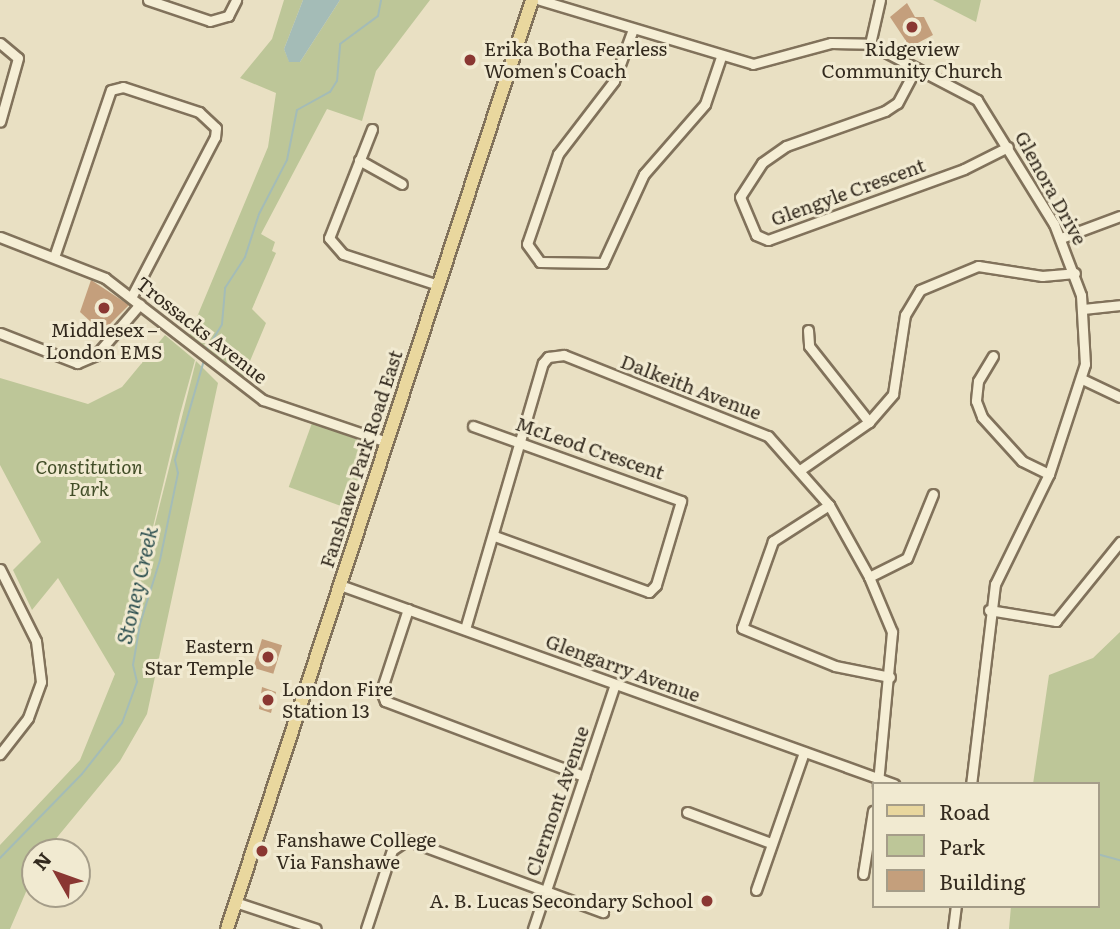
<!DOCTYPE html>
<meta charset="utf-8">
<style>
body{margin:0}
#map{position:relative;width:1120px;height:929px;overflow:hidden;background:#e9e0c3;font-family:Literata,serif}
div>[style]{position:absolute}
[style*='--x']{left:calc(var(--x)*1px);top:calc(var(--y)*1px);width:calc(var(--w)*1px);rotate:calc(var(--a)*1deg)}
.green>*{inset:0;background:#bdc698;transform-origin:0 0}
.water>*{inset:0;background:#a4bcb7}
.stream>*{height:2px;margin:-1px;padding:0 1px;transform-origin:1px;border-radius:1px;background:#a4bcb7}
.building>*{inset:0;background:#c49f7c;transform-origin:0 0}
.roads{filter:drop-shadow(2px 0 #81725b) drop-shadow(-2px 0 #81725b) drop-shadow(0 2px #81725b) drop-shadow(0 -2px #81725b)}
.minor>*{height:9px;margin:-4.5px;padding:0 4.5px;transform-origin:4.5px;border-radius:4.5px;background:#f5eed5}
.major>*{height:12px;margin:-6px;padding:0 6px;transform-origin:6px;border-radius:6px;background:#e9d79e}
.dots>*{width:19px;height:19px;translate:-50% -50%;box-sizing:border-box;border:4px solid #f1ead1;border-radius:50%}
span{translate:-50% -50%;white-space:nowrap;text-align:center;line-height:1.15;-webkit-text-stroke:6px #f1ead1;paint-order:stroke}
.poi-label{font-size:19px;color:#332a1e}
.left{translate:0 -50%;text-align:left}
.right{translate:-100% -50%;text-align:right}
.street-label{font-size:19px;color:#332a1e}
.park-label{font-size:19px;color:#414d27;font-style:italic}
.water-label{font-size:21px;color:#2f5151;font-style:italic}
.legend{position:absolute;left:872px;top:782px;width:228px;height:126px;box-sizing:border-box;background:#f1ead1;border:2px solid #a59d89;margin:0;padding:9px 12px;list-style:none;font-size:21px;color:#332a1e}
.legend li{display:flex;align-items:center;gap:14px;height:35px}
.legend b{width:35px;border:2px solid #a59d89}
.north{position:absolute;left:21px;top:838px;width:70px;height:70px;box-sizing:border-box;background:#f1ead1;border:2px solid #a59d89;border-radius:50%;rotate:310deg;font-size:19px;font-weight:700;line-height:28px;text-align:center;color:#332a1e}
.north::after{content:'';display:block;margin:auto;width:24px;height:32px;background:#8a3732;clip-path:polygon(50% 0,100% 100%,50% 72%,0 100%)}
</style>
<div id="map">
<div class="green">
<div style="clip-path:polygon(284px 0,303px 0,284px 49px,289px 61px,300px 62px,340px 0,430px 0,376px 71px,362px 121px,327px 109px,261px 234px,275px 242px,272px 251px,276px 253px,252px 309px,266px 323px,242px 380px,189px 336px,268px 147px,276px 93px,240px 78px,272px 39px)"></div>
<div style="clip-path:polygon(933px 0,981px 0,976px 22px)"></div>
<div style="clip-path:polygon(165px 335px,195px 360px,180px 414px,131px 619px,196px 361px,218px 383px,147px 714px,120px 761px,45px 852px,35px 852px,35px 871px,10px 929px,0 929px,0 845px,80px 760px,115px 674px,58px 578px,32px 610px,13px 570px,41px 542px,0 465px,0 378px,88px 404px,122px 387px)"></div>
<div style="left:312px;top:423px;width:65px;height:68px;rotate:20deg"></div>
<div style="clip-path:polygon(1120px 632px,1120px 929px,1009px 929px,1011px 906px,1097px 906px,1097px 784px,1033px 784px,1049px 675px,1093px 658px)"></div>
</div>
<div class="water">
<div style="clip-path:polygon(303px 0,340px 0,300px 62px,289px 62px,284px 49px)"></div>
</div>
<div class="stream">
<div style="--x:206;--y:351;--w:31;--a:-59"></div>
<div style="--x:222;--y:324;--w:36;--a:-85"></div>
<div style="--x:225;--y:288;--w:37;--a:-57"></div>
<div style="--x:245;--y:257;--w:45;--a:-72"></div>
<div style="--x:259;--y:214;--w:61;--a:-62.6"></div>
<div style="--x:287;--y:160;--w:51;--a:-78.7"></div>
<div style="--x:297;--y:110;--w:38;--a:-29"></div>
<div style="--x:330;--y:92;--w:13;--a:-58"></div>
<div style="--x:337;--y:81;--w:37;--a:-85"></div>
<div style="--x:340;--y:44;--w:47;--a:-36.4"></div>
<div style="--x:378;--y:16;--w:16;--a:-79"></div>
<div style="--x:1097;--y:854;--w:24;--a:15"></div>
<div style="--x:0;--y:858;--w:117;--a:-45.7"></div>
<div style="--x:82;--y:774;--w:65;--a:-51.9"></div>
<div style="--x:122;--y:723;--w:44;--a:-69.9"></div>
<div style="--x:137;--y:682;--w:17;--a:-103"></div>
<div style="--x:133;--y:665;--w:42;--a:-80.3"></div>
<div style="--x:140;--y:624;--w:67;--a:-72.6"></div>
<div style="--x:160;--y:560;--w:89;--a:-78.3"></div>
<div style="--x:178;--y:473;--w:13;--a:-103"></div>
<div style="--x:175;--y:460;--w:104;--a:-73.8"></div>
</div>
<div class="building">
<div style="clip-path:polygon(907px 3px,915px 17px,924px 17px,933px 35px,910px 47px,890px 17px)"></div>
<div style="clip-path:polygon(91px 280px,129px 305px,102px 332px,80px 312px)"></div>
<div style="left:262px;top:639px;width:21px;height:30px;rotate:17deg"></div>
<div style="clip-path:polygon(262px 687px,276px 692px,271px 713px,259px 709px)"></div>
</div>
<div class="roads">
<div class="minor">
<div style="--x:148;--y:0;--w:65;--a:18.7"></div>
<div style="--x:210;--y:21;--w:19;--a:-16"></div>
<div style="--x:228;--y:16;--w:18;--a:-63"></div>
<div style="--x:540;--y:0;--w:222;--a:16.7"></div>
<div style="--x:753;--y:64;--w:81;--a:-15.1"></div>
<div style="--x:831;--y:43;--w:39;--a:1"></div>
<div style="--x:870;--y:44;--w:121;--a:27.6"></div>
<div style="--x:977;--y:100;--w:146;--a:58.2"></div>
<div style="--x:1054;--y:224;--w:76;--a:69.2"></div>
<div style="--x:1081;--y:295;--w:69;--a:86.7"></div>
<div style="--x:1085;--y:364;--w:116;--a:108.1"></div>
<div style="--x:1049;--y:474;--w:123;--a:116.1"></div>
<div style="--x:995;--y:584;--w:201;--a:96.8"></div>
<div style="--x:633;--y:29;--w:55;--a:110.1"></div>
<div style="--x:614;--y:81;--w:92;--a:127.5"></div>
<div style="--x:558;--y:154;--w:95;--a:109"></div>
<div style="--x:527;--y:244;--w:22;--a:54"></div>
<div style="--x:540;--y:262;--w:63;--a:0.9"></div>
<div style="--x:603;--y:263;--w:98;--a:-65.3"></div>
<div style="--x:644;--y:174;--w:93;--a:-48.9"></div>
<div style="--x:705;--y:104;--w:50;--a:-71.2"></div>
<div style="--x:0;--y:43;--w:23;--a:40"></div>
<div style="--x:18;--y:58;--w:66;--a:105.7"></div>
<div style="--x:870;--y:44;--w:45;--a:-77.2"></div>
<div style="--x:916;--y:68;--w:40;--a:118"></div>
<div style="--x:897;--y:103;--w:14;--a:146"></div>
<div style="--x:885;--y:111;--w:105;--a:160.5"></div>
<div style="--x:786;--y:146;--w:29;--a:145"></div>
<div style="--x:762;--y:163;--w:40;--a:122.9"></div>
<div style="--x:740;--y:197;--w:41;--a:67.2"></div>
<div style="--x:756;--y:235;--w:13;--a:23"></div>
<div style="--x:768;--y:240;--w:208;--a:-19.9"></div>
<div style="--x:964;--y:169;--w:49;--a:-26.6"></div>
<div style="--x:372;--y:129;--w:117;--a:111.5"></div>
<div style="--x:329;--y:238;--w:21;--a:49"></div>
<div style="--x:343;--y:254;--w:100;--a:18.1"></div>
<div style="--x:359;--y:160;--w:49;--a:29.2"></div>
<div style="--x:0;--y:237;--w:113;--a:21.3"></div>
<div style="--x:105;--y:278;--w:200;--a:37.7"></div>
<div style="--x:263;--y:400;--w:131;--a:18.7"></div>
<div style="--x:1061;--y:238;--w:63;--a:-20.4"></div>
<div style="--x:54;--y:257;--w:176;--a:-71.2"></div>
<div style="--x:111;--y:90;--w:12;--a:-14"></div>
<div style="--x:123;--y:87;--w:80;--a:18.2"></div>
<div style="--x:199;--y:112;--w:23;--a:43"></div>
<div style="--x:216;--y:128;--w:9;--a:96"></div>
<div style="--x:215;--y:137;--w:179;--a:117.6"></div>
<div style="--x:1083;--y:309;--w:37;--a:-6"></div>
<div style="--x:808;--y:330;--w:16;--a:86"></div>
<div style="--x:809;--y:346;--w:97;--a:51.7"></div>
<div style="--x:0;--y:333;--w:83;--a:21.3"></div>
<div style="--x:77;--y:363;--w:21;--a:-23"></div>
<div style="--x:96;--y:355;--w:67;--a:-49.2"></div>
<div style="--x:993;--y:356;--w:29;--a:121"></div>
<div style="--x:978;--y:381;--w:20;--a:96"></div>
<div style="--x:976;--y:401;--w:17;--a:69"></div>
<div style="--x:982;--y:417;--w:59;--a:47.7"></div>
<div style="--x:1022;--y:461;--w:30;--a:26"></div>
<div style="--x:1082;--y:379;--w:42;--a:25.3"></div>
<div style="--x:473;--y:426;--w:221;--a:19.8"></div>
<div style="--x:681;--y:501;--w:88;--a:106.6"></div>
<div style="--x:656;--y:585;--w:10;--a:135"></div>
<div style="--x:649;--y:592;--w:165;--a:-160.1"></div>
<div style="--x:800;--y:470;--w:84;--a:-34.8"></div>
<div style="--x:869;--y:422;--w:37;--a:-49"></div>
<div style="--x:893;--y:394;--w:80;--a:-81.4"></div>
<div style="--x:905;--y:315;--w:29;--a:-59"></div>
<div style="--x:920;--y:290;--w:63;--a:-22.5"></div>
<div style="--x:978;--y:266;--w:65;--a:8.9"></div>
<div style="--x:1042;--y:276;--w:33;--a:-5"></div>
<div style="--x:829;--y:505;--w:67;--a:147.3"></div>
<div style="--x:773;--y:541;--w:92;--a:109.6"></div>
<div style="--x:742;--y:628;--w:100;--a:22.2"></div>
<div style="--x:835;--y:666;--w:56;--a:11.3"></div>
<div style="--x:0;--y:569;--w:80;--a:63.4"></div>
<div style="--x:36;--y:641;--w:41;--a:83"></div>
<div style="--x:41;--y:682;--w:38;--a:110"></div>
<div style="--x:28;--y:718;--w:46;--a:127.9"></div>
<div style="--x:869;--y:577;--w:42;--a:-26.6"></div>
<div style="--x:907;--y:558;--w:69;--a:-67.9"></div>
<div style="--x:340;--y:585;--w:589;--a:19.76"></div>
<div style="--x:408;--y:609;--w:86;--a:108.2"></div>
<div style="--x:381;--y:691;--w:11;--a:68"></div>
<div style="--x:385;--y:701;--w:213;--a:20.7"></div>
<div style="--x:989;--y:610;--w:68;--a:9.3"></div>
<div style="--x:1056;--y:621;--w:102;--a:-51"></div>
<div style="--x:465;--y:629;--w:277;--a:-73.7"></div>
<div style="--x:543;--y:363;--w:8;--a:-50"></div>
<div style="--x:548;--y:357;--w:16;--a:-7"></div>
<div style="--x:564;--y:355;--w:219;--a:21.7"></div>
<div style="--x:768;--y:436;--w:92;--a:48.5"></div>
<div style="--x:829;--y:505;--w:82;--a:60.9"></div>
<div style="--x:869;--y:577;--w:60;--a:67.3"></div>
<div style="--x:892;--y:632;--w:153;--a:95.3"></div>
<div style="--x:687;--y:812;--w:90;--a:20.3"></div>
<div style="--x:863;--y:874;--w:64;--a:-81"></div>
<div style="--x:756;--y:890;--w:146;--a:-70.8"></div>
<div style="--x:235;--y:902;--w:85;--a:18.4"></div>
<div style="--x:366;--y:929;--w:83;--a:-71.8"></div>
<div style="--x:392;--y:850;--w:18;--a:-34"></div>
<div style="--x:407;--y:840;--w:209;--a:20.2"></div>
<div style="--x:533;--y:929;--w:258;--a:-71.5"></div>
<div style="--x:953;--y:929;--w:23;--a:-83"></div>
</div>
<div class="major">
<div style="--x:227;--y:929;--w:978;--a:-71.82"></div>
</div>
</div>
<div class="dots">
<div style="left:912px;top:27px;background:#8a3732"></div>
<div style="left:470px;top:60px;background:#8a3732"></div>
<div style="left:104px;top:308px;background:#8a3732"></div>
<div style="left:268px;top:657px;background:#8a3732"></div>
<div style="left:268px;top:700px;background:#8a3732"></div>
<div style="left:262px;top:851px;background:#8a3732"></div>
<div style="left:707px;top:901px;background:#8a3732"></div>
</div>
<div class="poi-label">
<span class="left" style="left:484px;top:60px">Erika Botha Fearless<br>Women's Coach</span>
<span style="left:912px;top:60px">Ridgeview<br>Community Church</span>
<span style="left:104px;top:341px">Middlesex –<br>London EMS</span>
<span class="right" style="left:254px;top:657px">Eastern<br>Star Temple</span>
<span class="left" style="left:282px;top:700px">London Fire<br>Station 13</span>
<span class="left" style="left:276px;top:851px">Fanshawe College<br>Via Fanshawe</span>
<span class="right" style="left:693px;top:901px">A. B. Lucas Secondary School</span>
</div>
<div class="street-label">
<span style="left:1051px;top:188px;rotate:61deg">Glenora Drive</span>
<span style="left:848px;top:192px;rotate:-20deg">Glengyle Crescent</span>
<span style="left:202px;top:330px;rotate:38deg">Trossacks Avenue</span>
<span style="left:691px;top:387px;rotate:21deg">Dalkeith Avenue</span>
<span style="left:590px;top:448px;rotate:19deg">McLeod Crescent</span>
<span style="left:361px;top:459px;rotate:-72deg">Fanshawe Park Road East</span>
<span style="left:623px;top:668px;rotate:20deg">Glengarry Avenue</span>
<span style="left:557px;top:801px;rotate:-71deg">Clermont Avenue</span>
</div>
<div class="park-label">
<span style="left:89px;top:478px">Constitution<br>Park</span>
</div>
<div class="water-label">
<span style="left:136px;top:585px;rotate:-77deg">Stoney Creek</span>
</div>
<ul class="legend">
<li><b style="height:9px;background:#e9d79e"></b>Road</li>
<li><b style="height:19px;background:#bdc698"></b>Park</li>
<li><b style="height:19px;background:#c49f7c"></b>Building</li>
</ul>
<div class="north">N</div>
</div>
